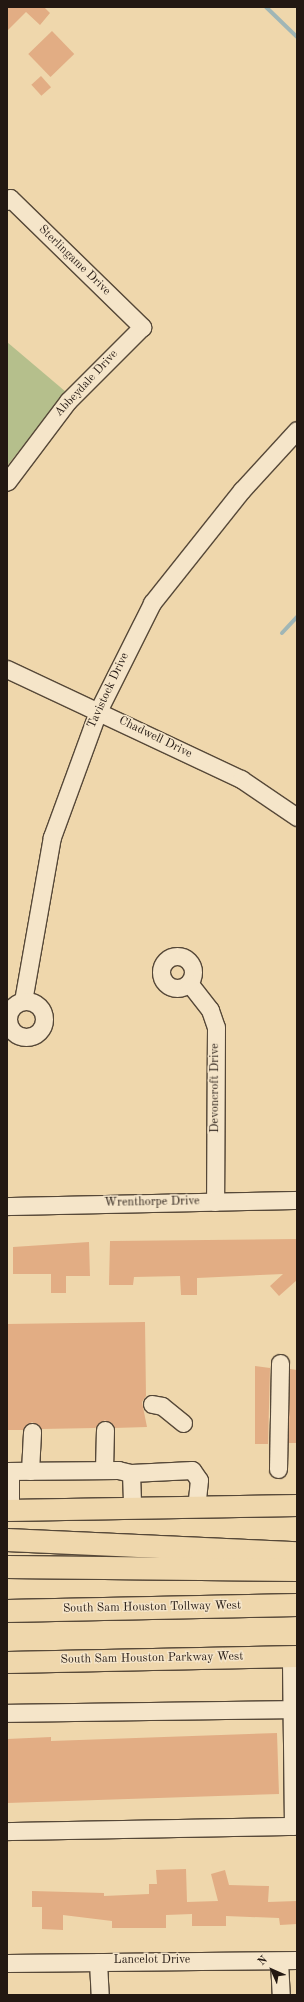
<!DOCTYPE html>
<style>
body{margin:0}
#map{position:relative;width:304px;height:2002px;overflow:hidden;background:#efd7ac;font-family:"Old Standard TT",serif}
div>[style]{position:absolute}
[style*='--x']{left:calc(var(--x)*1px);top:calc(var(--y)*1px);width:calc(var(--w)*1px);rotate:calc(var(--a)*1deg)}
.green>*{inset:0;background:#b5bf8c}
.stream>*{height:4px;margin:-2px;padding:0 2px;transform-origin:2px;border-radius:2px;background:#a0b6b6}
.building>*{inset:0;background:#e2ad84;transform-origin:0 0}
.roads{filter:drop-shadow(1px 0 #564838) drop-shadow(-1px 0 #564838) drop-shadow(0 1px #564838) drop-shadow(0 -1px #564838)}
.minor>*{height:17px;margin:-8.5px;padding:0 8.5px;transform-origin:8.5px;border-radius:8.5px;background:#f5e5c9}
.minor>.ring{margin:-8.5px;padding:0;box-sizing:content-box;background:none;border:17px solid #f5e5c9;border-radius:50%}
.major>*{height:21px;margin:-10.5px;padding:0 10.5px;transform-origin:10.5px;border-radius:10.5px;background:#efd7ac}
.highway>*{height:22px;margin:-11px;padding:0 11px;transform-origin:11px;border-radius:11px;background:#efd7ac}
span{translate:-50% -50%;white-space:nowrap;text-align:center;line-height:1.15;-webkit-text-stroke:3px #f5e5c9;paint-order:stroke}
.street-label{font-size:12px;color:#231812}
.frame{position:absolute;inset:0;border:8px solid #231812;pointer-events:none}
.north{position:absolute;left:252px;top:1950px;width:40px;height:40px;-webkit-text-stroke:3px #f5e5c9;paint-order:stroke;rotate:315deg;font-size:11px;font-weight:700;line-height:16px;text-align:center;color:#231812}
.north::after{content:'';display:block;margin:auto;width:14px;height:18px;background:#231812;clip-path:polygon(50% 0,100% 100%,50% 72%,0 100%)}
</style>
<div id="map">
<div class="green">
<div style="clip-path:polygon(7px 342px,66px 392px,7px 466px)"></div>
</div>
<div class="stream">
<div style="--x:266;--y:7;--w:43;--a:44.1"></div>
<div style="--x:282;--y:633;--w:22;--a:-47"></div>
</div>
<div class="building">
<div style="clip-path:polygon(7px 7px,44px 7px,50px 13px,40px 25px,26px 12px,7px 31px)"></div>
<div style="left:52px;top:31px;width:32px;height:33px;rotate:46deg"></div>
<div style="left:41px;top:76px;width:15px;height:13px;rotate:48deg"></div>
<div style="clip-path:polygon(297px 1239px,297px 1280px,279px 1296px,270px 1286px,283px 1274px,197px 1278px,197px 1295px,181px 1295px,180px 1276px,134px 1277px,133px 1285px,109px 1285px,110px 1241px)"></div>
<div style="clip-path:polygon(89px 1242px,90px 1276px,66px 1276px,66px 1293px,51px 1293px,51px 1274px,13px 1274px,13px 1247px)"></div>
<div style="clip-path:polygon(145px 1322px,146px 1396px,142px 1402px,147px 1427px,114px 1428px,105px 1420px,95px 1428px,41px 1429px,32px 1422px,23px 1430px,7px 1430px,7px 1324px)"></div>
<div style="clip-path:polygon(255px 1366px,270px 1368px,268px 1444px,255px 1444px)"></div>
<div style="clip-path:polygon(290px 1369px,297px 1370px,297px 1443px,288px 1443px)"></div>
<div style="clip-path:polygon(277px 1733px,279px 1794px,7px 1803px,7px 1739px,51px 1737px,51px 1741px)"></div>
<div style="clip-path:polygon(186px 1869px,187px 1902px,218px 1901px,211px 1874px,225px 1870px,229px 1885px,269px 1886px,268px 1902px,297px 1901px,297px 1924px,280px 1925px,279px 1918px,226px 1916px,226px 1926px,192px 1926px,192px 1914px,166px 1915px,166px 1928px,112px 1928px,112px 1921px,63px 1915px,63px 1930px,42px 1929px,42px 1907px,32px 1907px,32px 1891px,104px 1893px,104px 1896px,149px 1894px,149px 1884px,157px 1884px,156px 1870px)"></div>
</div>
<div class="roads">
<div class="minor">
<div style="--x:7;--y:201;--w:4;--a:-45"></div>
<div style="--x:10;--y:198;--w:185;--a:44.3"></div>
<div style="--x:142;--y:327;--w:105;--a:135"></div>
<div style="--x:68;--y:401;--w:101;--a:127"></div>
<div style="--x:7;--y:669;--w:259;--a:25.2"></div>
<div style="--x:241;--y:779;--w:68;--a:34.2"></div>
<div class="ring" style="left:161px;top:956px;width:15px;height:15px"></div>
<div style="--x:189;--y:983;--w:34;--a:52"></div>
<div style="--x:210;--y:1010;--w:18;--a:71"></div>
<div style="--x:216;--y:1027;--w:175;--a:90.3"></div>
<div style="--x:23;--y:1001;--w:167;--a:-80"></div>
<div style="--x:52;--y:837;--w:134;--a:-69.9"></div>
<div style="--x:98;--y:711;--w:121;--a:-63.4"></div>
<div style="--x:152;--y:603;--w:144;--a:-51.5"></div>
<div style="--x:242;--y:490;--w:81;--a:-47.5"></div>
<div class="ring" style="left:8px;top:1001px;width:19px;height:19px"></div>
<div style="--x:7;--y:1206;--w:290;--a:-1.2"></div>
<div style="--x:152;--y:1404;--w:10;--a:11"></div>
<div style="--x:162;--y:1406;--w:27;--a:39"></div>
<div style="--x:278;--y:1469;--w:106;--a:-88.9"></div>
<div style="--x:104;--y:1470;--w:40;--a:-88.6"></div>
<div style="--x:7;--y:1471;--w:111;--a:-0.5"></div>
<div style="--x:118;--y:1470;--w:13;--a:13"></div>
<div style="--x:131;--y:1473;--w:35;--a:88"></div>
<div style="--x:10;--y:1471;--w:39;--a:90"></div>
<div style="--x:30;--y:1471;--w:39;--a:-87"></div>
<div style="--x:131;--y:1473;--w:61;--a:-2.8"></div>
<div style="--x:192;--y:1470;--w:12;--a:55"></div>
<div style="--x:199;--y:1480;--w:27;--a:96"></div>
<div style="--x:7;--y:1713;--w:285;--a:-0.8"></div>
<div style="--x:7;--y:1831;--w:286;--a:-1"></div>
<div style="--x:293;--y:1826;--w:170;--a:-90.7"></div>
<div style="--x:279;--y:1961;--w:34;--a:87"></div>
<div style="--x:98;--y:1962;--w:33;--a:87"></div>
<div style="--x:7;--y:1963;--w:290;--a:-0.6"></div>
</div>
<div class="major">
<div style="--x:7;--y:1510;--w:290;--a:-1"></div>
<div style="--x:7;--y:1662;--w:290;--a:-1.2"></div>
</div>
<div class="highway">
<div style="--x:7;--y:1540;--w:290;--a:2.6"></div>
<div style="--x:7;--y:1567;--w:290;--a:0.6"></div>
<div style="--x:7;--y:1611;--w:290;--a:-1.2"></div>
</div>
</div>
<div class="street-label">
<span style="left:74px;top:261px;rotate:44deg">Sterlingame Drive</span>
<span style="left:87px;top:384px;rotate:-47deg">Abbeydale Drive</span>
<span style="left:109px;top:691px;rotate:-65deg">Tavistock Drive</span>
<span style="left:155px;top:738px;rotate:26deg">Chadwell Drive</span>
<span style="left:216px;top:1088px;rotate:-90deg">Devoncroft Drive</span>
<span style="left:152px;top:1203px;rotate:-1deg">Wrenthorpe Drive</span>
<span style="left:152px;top:1608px;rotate:-1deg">South Sam Houston Tollway West</span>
<span style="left:152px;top:1659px;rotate:-1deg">South Sam Houston Parkway West</span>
<span style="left:152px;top:1961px">Lancelot Drive</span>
</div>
<div class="frame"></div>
<div class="north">N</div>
</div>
